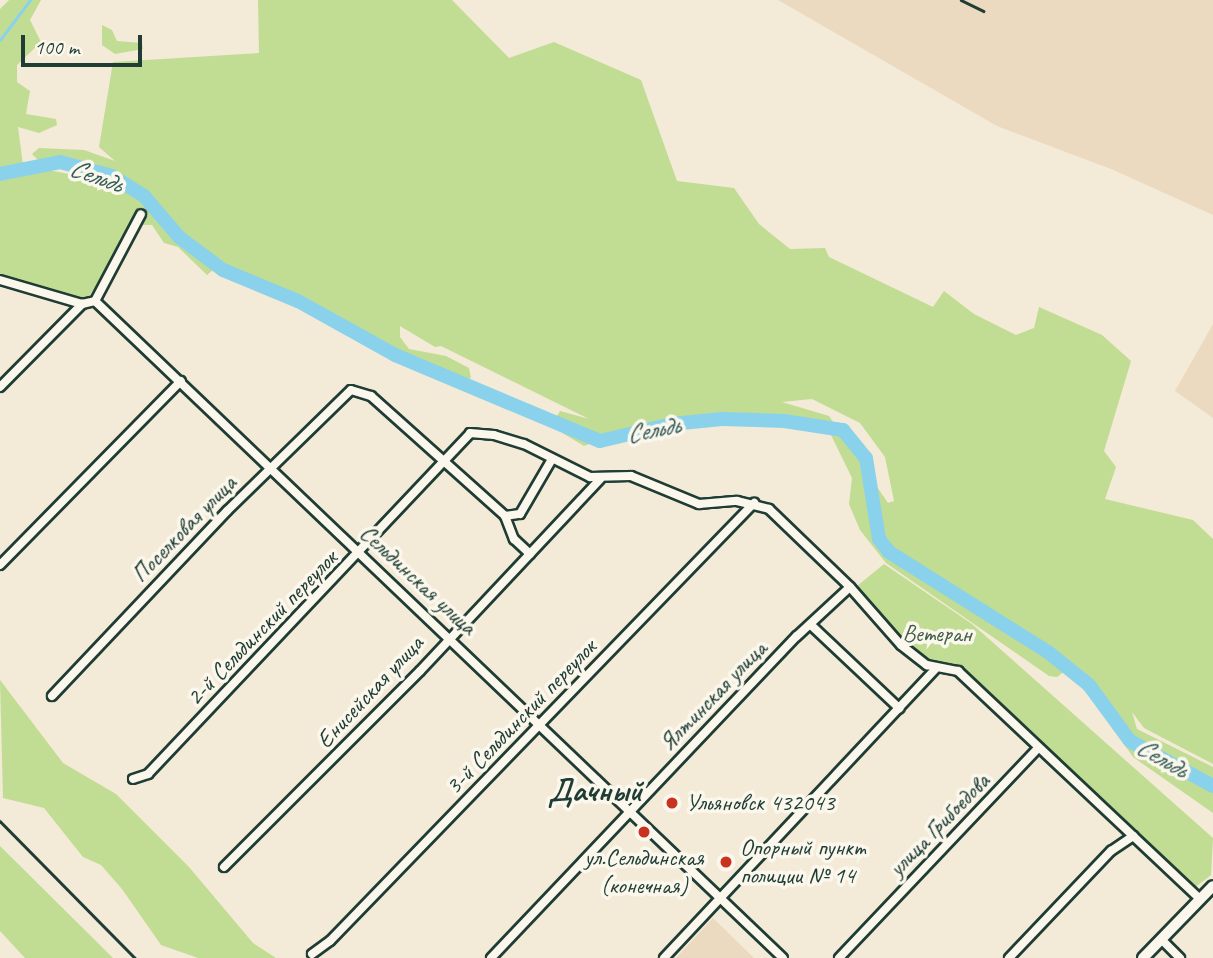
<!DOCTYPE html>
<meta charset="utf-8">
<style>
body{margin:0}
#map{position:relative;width:1213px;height:958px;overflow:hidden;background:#f4ead8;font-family:Caveat,sans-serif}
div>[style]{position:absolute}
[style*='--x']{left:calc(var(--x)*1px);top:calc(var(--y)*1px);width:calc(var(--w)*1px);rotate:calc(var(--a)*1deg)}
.built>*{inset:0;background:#ebdac0}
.green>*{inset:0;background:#c1dc93}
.stream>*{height:2.5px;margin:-1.25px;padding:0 1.25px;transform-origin:1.25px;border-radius:1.25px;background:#8ad2eb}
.river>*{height:14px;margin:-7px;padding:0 7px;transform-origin:7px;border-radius:7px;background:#8ad2eb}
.roads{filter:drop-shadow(2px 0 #1f3d34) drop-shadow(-2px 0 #1f3d34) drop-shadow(0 2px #1f3d34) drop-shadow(0 -2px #1f3d34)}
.minor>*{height:8px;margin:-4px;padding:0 4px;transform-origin:4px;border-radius:4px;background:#fbf7ec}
.tertiary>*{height:10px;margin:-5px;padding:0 5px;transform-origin:5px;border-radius:5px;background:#fbf7ec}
.rail>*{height:2.5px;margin:-1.25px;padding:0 1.25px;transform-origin:1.25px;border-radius:1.25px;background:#1f3d34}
.dots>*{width:19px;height:19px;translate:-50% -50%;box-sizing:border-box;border:4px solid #fbf7ec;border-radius:50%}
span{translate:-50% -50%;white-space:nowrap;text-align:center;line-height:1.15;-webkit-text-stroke:7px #fbf7ec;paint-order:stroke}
.street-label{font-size:24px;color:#1f3d34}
.park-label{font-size:24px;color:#3f5d47}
.poi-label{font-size:24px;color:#1f3d34}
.left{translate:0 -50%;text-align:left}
.water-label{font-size:26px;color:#345b59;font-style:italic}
.district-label{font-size:32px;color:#1f3d34;font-weight:700}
.scale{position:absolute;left:21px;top:35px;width:121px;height:32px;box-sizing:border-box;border:4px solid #1f3d34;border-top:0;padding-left:9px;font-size:21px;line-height:24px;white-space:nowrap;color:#1f3d34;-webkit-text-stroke:5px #fbf7ec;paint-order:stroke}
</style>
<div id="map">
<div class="built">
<div style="clip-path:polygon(778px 0,1213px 0,1213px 215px,1111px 169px,997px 126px)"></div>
<div style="clip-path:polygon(1213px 324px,1213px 418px,1175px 391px)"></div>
<div style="clip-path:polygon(713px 918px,754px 958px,676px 958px)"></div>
</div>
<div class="green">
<div style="clip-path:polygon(evenodd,9px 0,41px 0,30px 20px,41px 42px,17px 65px,17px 82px,30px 91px,26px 114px,56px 119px,57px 125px,39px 133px,18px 127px,23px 165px,30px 173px,43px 169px,110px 182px,128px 192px,112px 176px,60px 162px,42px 164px,32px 154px,39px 148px,84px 150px,115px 161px,99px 147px,113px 62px,259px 53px,258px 0,452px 0,509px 58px,554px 42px,641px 80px,677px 181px,734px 188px,759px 224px,790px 249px,825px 248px,829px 257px,933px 307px,944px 291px,974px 314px,1016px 335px,1034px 328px,1039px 307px,1102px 335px,1131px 361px,1104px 451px,1116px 467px,1105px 499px,1193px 520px,1213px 539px,1213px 764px,1144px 728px,1132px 712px,1137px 729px,1213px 767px,1213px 813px,1133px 757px,1083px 685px,1066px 670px,1057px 677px,1049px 676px,886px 563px,860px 530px,849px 504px,852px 478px,830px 433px,789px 426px,707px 425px,630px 429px,584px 446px,551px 426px,560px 411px,589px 419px,441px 346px,435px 347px,400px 326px,400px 337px,409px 349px,446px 356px,469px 368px,471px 378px,460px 382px,395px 355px,298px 301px,223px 270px,214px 269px,207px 275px,178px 247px,164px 243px,152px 225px,141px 225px,138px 214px,115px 260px,86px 300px,0 276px,0 9px,9px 0,812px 399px,860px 423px,885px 457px,894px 501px,888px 503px,829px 416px,782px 402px,812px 399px)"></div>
<div style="clip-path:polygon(102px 25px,112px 30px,117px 41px,142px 43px,143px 49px,115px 54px,102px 45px)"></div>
<div style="clip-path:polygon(884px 564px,972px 624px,1213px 838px,1211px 875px,1193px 889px,957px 669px,923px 660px,892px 631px,857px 586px)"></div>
<div style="clip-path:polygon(0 680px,63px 763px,116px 794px,189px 867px,253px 943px,276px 958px,198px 958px,161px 945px,122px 889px,101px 865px,83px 857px,44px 808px,3px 798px)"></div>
<div style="clip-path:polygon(0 846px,113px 958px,25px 958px,0 931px)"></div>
</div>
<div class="stream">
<div style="--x:0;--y:40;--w:50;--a:-53.1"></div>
</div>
<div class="river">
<div style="--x:0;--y:174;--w:61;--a:-11.3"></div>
<div style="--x:60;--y:162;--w:54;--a:15.1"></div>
<div style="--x:112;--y:176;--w:38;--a:32"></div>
<div style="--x:144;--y:196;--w:54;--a:49.5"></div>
<div style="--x:179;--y:237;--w:55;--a:36.9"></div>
<div style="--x:223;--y:270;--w:81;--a:22.5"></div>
<div style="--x:298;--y:301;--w:111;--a:29.1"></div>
<div style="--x:395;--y:355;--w:222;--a:22.8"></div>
<div style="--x:600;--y:441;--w:74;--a:-13.3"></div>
<div style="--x:672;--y:424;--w:50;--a:-5.7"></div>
<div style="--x:722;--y:419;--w:62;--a:1.8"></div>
<div style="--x:784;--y:421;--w:60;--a:8.7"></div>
<div style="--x:843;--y:430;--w:36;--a:51"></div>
<div style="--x:866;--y:458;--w:82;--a:80.9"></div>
<div style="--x:879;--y:539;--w:16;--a:52"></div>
<div style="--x:889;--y:552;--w:188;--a:32.2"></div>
<div style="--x:1048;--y:652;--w:53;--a:38.8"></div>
<div style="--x:1089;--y:685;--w:69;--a:53.8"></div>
<div style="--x:1130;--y:741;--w:94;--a:28.5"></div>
</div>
<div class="roads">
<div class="minor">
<div style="--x:0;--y:280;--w:85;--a:16.3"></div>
<div style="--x:82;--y:304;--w:13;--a:-13"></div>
<div style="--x:95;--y:301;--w:951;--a:43.68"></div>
<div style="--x:95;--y:301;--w:98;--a:-62.1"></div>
<div style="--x:0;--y:387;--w:117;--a:-45.3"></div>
<div style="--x:505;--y:516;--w:25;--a:69"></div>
<div style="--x:514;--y:539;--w:22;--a:43"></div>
<div style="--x:0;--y:565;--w:258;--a:-45.5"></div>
<div style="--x:812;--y:626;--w:120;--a:43.3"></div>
<div style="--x:52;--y:696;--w:255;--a:-46.6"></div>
<div style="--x:227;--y:511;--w:173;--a:-44.3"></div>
<div style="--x:351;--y:390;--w:21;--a:17"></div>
<div style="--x:371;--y:396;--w:180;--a:41.8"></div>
<div style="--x:505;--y:516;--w:15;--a:-8"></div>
<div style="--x:520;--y:514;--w:64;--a:-59.8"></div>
<div style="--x:133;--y:779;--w:16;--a:-18"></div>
<div style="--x:148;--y:774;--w:469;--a:-46.6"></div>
<div style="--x:470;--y:433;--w:24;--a:5"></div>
<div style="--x:494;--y:435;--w:31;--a:17"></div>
<div style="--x:524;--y:444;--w:74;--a:26.6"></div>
<div style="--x:590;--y:477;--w:41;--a:-1.4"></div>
<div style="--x:631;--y:476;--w:74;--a:22.4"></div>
<div style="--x:699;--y:504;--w:38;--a:-5"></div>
<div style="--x:737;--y:501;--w:33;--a:14"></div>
<div style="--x:769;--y:509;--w:112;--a:43.9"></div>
<div style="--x:850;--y:587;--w:77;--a:48.7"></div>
<div style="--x:901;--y:645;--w:33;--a:38"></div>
<div style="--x:927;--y:665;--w:32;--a:11"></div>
<div style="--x:958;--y:671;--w:332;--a:43.3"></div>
<div style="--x:224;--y:867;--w:277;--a:-45"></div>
<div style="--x:420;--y:671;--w:263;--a:-46.8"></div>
<div style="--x:1161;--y:939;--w:27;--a:45"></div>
<div style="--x:312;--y:954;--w:22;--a:-36"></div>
<div style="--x:330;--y:941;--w:610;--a:-45.93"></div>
<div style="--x:491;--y:958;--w:444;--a:-46.5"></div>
<div style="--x:797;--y:636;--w:72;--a:-42.8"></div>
<div style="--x:664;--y:958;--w:398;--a:-46.8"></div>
<div style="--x:839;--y:958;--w:289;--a:-46.5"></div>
<div style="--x:1009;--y:958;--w:148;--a:-46.4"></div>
<div style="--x:1111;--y:851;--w:27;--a:-34"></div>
</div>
<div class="tertiary">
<div style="--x:1143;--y:958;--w:100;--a:-45.8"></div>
</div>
</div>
<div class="rail">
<div style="--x:961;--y:0;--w:25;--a:26"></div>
<div style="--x:0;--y:821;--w:192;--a:45.4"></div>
</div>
<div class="dots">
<div style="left:672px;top:803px;background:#c8321e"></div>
<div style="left:644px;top:832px;background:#c8321e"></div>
<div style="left:726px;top:862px;background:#c8321e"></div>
</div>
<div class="street-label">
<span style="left:184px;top:529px;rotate:-46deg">Поселковая улица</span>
<span style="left:418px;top:580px;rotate:43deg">Сельдинская улица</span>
<span style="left:262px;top:628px;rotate:-46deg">2-й Сельдинский переулок</span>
<span style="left:370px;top:692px;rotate:-47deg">Енисейская улица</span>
<span style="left:713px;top:696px;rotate:-46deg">Ялтинская улица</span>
<span style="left:521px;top:717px;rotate:-46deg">3-й Сельдинский переулок</span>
<span style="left:939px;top:825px;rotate:-46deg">улица Грибоедова</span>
</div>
<div class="park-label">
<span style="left:937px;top:634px">Ветеран</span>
</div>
<div class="poi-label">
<span class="left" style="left:686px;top:803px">Ульяновск 432043</span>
<span class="left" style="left:740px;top:862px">Опорный пункт<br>полиции № 14</span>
<span style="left:644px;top:872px">ул.Сельдинская<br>(конечная)</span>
</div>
<div class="water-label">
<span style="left:96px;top:176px;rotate:20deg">Сельдь</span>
<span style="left:653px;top:430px;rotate:-11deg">Сельдь</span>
<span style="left:1162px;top:758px;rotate:30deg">Сельдь</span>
</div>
<div class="district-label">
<span style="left:595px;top:791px">Дачный</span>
</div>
<div class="scale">100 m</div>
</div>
